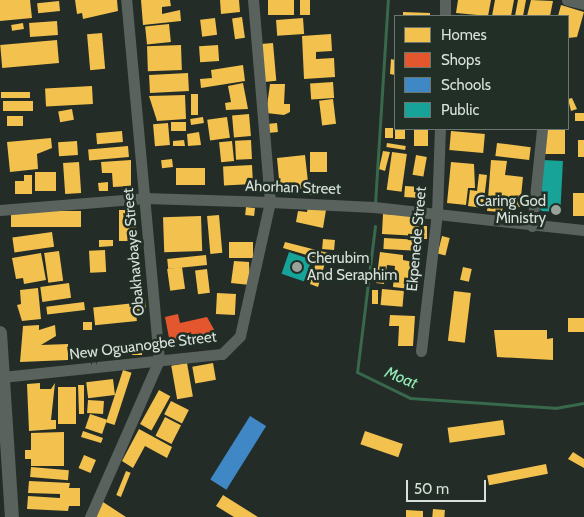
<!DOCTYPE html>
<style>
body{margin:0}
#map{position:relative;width:584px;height:517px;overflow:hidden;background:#242c27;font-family:Cabin,sans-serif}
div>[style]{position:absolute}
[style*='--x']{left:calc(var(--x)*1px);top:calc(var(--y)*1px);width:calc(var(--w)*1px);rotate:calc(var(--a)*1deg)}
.homes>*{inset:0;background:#f2c14e;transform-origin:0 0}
.shops>*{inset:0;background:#e4572e}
.schools>*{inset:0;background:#3f88c5;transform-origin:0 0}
.public>*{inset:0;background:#17a398;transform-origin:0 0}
.stream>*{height:3px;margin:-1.5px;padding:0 1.5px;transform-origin:1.5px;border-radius:1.5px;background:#38694c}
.minor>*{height:11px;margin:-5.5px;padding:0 5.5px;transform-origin:5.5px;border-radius:5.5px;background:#5a625d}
.tertiary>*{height:14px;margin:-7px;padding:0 7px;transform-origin:7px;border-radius:7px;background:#5a625d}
.dots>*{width:14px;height:14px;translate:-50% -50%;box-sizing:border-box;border:2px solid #212f26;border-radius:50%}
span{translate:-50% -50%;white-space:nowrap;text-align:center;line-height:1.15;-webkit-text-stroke:5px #212f26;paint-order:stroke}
.street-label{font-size:15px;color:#d9e1db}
.poi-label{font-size:15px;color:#d9e1db}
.right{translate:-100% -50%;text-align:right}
.left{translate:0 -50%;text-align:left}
.water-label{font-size:16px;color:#98eab8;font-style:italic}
.legend{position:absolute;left:394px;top:15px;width:175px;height:115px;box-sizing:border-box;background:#212f26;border:1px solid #6b766e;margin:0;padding:6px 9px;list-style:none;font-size:15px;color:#d9e1db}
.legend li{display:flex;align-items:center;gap:10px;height:25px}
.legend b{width:25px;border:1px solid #6b766e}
.scale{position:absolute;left:406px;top:480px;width:80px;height:22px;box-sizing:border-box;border:2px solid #d9e1db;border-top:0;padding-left:6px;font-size:15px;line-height:18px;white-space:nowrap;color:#d9e1db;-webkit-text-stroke:4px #212f26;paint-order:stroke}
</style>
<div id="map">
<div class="homes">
<div style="clip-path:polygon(0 0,30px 0,32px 18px,0 21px)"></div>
<div style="clip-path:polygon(75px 0,117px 0,118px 11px,83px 19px,82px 13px,77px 14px)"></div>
<div style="clip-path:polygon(141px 0,170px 0,171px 6px,162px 7px,162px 14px,180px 10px,181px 21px,143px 25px)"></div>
<div style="clip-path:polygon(220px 0,239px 0,240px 12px,221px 14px)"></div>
<div style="left:268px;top:0;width:26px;height:15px"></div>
<div style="left:300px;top:0;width:10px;height:15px"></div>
<div style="clip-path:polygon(458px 0,491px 0,488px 16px,456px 13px)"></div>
<div style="clip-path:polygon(495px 0,514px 0,511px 16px,492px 16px)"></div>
<div style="clip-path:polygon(518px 0,526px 0,523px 16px,515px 16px)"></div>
<div style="clip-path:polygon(531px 0,553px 1px,550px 16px,527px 16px)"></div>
<div style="left:59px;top:1px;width:10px;height:22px;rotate:84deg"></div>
<div style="clip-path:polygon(561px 5px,584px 12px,577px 37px,568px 38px,568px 16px,558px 16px)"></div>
<div style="clip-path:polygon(403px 12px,430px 13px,430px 16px,403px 16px)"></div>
<div style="left:242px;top:17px;width:21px;height:10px;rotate:82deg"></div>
<div style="left:215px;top:18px;width:17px;height:15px;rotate:83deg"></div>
<div style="left:303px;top:18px;width:16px;height:27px;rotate:86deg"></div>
<div style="left:57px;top:21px;width:14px;height:28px;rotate:86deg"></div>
<div style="left:23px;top:23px;width:6px;height:12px;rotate:81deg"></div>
<div style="left:169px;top:24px;width:18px;height:24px;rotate:84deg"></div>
<div style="left:102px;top:33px;width:36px;height:15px;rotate:85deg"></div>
<div style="clip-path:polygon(331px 34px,332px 51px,316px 52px,316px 59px,334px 58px,335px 77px,304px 79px,302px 36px)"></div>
<div style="left:57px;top:40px;width:23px;height:57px;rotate:85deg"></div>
<div style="left:273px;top:43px;width:38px;height:12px;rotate:85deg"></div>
<div style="left:181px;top:45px;width:25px;height:34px;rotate:88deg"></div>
<div style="left:218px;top:45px;width:16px;height:19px;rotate:86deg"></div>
<div style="clip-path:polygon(391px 59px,395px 60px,395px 75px,390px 74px)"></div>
<div style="clip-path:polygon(243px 65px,245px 81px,201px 88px,200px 79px,212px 78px,211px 70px)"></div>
<div style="left:188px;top:73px;width:18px;height:39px;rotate:87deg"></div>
<div style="left:333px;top:82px;width:16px;height:23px;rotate:86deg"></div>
<div style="clip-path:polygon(243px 83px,248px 109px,226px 110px,225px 103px,231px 102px,228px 86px)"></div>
<div style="clip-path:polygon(270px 84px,285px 84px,284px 104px,290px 104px,290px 112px,284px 115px,266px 113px)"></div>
<div style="left:92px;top:86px;width:18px;height:47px;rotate:87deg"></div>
<div style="left:30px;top:92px;width:6px;height:29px;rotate:90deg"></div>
<div style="left:191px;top:94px;width:7px;height:21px"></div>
<div style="clip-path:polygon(185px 95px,186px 119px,157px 121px,149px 96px)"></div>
<div style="clip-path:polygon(572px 98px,577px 109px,571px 111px,568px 99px)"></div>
<div style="left:333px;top:99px;width:25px;height:14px;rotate:83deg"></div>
<div style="left:33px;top:101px;width:10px;height:30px;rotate:90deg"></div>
<div style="left:72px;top:109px;width:11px;height:14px;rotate:80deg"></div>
<div style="left:575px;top:113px;width:9px;height:8px"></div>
<div style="left:249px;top:114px;width:22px;height:17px;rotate:85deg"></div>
<div style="left:7px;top:116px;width:16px;height:10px"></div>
<div style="left:203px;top:117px;width:6px;height:13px;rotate:81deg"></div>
<div style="left:227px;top:117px;width:21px;height:20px;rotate:82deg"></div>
<div style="left:186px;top:122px;width:9px;height:15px;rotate:90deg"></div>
<div style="left:168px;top:123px;width:22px;height:15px;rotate:85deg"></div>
<div style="left:277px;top:123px;width:9px;height:10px;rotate:84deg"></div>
<div style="left:385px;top:128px;width:8px;height:10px"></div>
<div style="left:395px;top:129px;width:10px;height:10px"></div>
<div style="left:414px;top:129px;width:14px;height:17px"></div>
<div style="left:545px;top:129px;width:20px;height:25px"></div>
<div style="left:122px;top:131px;width:11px;height:26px;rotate:85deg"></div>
<div style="left:451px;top:131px;width:34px;height:19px;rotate:5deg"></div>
<div style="clip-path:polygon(199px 132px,201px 145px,188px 146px,187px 134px)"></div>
<div style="clip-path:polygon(51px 138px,52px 148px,37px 154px,38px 169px,10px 172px,7px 142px)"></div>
<div style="clip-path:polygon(184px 140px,185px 146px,173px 146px,173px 141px)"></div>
<div style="left:251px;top:140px;width:19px;height:16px;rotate:87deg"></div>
<div style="left:578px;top:140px;width:6px;height:17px"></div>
<div style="left:77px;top:141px;width:14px;height:19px;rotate:86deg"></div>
<div style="left:232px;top:141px;width:20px;height:13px;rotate:84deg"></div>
<div style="left:387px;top:143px;width:19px;height:4px;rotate:9deg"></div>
<div style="left:497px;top:143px;width:34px;height:13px;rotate:7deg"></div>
<div style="left:128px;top:146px;width:11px;height:40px;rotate:85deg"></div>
<div style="clip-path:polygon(383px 151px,390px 152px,385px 171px,379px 169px)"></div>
<div style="left:310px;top:152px;width:17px;height:20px"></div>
<div style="left:392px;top:152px;width:15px;height:38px;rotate:8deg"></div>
<div style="clip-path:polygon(305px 155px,308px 182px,303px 183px,303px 189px,272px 190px,271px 180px,279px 179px,277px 158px)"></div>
<div style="left:416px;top:155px;width:11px;height:20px;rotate:10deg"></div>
<div style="left:172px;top:159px;width:8px;height:11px;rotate:83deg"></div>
<div style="clip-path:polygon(131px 160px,131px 186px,113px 187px,112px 173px,102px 173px,101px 162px)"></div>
<div style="clip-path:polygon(491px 160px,507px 161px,505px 175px,523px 177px,520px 207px,503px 205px,502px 212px,487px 211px)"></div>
<div style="left:79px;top:162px;width:31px;height:16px;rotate:86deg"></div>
<div style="clip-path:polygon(451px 162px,474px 164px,475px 188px,468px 188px,466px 205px,447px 203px)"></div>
<div style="left:252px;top:165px;width:19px;height:29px;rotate:87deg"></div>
<div style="left:176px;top:168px;width:29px;height:17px"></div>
<div style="left:35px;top:172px;width:21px;height:19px"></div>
<div style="clip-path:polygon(479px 174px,487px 175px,483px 208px,468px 206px,470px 190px,477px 191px)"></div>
<div style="clip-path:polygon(24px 175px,32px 175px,32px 194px,15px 194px,15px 181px,24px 181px)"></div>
<div style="clip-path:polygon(108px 182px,108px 191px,99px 191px,98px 183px)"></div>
<div style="left:319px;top:185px;width:10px;height:10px;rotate:90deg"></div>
<div style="left:405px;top:186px;width:16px;height:11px;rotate:4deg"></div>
<div style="left:573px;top:193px;width:11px;height:23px"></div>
<div style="left:246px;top:207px;width:9px;height:8px;rotate:6deg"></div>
<div style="clip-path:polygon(308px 207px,326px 210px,323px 228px,296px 222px,298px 211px,307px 212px)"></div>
<div style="left:136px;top:210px;width:31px;height:17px;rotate:90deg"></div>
<div style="left:81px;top:211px;width:16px;height:70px;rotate:90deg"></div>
<div style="left:383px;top:214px;width:37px;height:20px;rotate:3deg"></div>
<div style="left:219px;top:215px;width:38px;height:12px;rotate:85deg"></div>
<div style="left:201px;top:216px;width:35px;height:38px;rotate:88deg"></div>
<div style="left:422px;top:226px;width:5px;height:13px"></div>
<div style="left:52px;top:232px;width:15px;height:40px;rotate:82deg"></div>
<div style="left:442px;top:236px;width:8px;height:18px;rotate:14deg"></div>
<div style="left:384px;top:238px;width:33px;height:11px;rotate:3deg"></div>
<div style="left:323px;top:239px;width:12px;height:10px;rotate:5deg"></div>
<div style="clip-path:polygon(99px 240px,113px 240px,113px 246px,99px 247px)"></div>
<div style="left:253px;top:242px;width:16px;height:24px;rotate:90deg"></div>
<div style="clip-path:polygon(285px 242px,328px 253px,318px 287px,310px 284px,317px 258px,283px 248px)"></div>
<div style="left:105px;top:250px;width:22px;height:16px;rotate:87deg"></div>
<div style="left:59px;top:251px;width:30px;height:15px;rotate:82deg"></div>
<div style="clip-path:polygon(380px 252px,403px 255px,403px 260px,413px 262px,410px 289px,393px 287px,395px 266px,387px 265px,384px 284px,376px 283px)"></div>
<div style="clip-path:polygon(41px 253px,46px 280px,24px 284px,23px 278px,16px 279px,12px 258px)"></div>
<div style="left:206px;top:255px;width:10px;height:39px;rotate:84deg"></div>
<div style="clip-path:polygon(234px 261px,249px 262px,250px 285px,231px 283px)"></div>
<div style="left:182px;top:267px;width:22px;height:15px;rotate:82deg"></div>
<div style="left:463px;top:267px;width:9px;height:13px;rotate:13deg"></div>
<div style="left:207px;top:269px;width:24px;height:12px;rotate:83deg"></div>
<div style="left:69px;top:283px;width:15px;height:29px;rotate:82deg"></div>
<div style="clip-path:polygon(38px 288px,41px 319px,22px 321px,17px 305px,21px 304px,20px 290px)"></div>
<div style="left:382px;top:289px;width:22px;height:16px;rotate:5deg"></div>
<div style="left:372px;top:290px;width:6px;height:14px"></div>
<div style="left:454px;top:291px;width:17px;height:50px;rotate:7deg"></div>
<div style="left:217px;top:293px;width:19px;height:21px;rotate:3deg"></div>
<div style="left:145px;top:299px;width:11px;height:9px;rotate:85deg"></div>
<div style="left:84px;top:302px;width:8px;height:38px;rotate:83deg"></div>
<div style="left:135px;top:303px;width:18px;height:42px;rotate:84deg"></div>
<div style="clip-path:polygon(390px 315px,415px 316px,413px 346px,398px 346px,399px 326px,389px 326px)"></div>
<div style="left:568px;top:318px;width:16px;height:14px"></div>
<div style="left:92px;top:322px;width:8px;height:9px;rotate:90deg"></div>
<div style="clip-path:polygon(39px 325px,39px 330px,55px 325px,56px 336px,41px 345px,68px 344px,68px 360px,20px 362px,23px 326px)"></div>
<div style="clip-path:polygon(494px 330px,547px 330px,547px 339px,553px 338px,553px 360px,497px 357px)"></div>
<div style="left:132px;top:346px;width:10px;height:9px"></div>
<div style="left:187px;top:363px;width:34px;height:16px;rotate:80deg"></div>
<div style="left:213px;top:363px;width:17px;height:21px;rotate:80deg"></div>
<div style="left:123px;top:370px;width:9px;height:55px;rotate:18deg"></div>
<div style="left:113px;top:379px;width:16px;height:27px;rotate:83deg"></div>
<div style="clip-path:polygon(40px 383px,40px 389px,51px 389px,55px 383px,51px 420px,56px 420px,56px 429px,29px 431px,27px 384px)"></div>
<div style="clip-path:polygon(78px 385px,84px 385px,84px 414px,79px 414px)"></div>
<div style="left:58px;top:387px;width:18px;height:37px"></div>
<div style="left:159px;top:390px;width:13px;height:39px;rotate:29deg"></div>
<div style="left:88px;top:400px;width:16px;height:13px;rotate:4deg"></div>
<div style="left:171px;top:401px;width:20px;height:15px;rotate:27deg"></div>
<div style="left:90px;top:414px;width:18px;height:15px;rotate:19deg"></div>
<div style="left:165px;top:417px;width:18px;height:21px;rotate:27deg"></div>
<div style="left:503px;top:420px;width:15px;height:56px;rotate:82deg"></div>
<div style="clip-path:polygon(139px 429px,172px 447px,167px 458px,145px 446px,133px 468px,122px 461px)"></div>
<div style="clip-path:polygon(83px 431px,103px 438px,101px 443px,81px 437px)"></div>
<div style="left:365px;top:431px;width:40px;height:14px;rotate:19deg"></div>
<div style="clip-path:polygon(64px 432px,64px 466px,31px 466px,31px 459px,25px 459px,25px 450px,31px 450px,31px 433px)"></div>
<div style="clip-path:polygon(573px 452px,584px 459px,584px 468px,568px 459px)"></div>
<div style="left:84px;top:455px;width:13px;height:14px;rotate:23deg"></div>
<div style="left:546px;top:464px;width:10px;height:60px;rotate:79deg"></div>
<div style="left:31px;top:467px;width:38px;height:10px;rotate:5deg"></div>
<div style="left:126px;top:471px;width:5px;height:26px;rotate:22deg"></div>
<div style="clip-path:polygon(29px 481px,70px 483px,69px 488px,80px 488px,80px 506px,69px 506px,68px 511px,27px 509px,28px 496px,60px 498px,60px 494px,28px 493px)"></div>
<div style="clip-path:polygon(223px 495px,258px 517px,234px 517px,216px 506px)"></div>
<div style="clip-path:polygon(103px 502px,126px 517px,94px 517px)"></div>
<div style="left:433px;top:509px;width:12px;height:8px;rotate:5deg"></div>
<div style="clip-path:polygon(406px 510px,423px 511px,423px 517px,406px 517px)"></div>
</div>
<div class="shops">
<div style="clip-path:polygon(178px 314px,180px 323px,207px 317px,216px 333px,170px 343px,165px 317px)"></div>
</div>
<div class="schools">
<div style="left:250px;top:416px;width:19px;height:75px;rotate:32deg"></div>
</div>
<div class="public">
<div style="left:543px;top:160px;width:20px;height:51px;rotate:3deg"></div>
<div style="left:289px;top:252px;width:24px;height:23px;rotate:19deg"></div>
</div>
<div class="stream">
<div style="--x:375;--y:204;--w:204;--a:-86.4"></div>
<div style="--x:375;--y:226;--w:147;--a:97"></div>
<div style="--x:357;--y:372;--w:59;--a:26.1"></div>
<div style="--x:410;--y:398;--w:145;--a:3.9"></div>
<div style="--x:555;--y:408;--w:29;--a:-10"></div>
</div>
<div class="minor">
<div style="--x:567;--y:0;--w:17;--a:13"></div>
<div style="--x:445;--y:16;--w:16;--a:-90"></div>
<div style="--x:0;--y:210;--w:145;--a:-4.7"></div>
<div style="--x:145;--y:198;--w:125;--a:1.8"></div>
<div style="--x:270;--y:202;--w:104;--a:2.8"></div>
<div style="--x:374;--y:207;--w:211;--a:6.3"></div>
<div style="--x:532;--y:226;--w:98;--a:-84.1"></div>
<div style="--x:421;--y:351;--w:139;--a:-83.4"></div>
<div style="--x:437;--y:213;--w:84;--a:-88"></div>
<div style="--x:2;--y:377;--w:221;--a:-6"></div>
<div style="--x:222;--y:354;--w:25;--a:-45"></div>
<div style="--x:240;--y:336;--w:137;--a:-77.4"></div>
<div style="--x:270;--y:202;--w:203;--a:-94.8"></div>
<div style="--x:90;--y:517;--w:171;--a:-66.3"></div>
<div style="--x:159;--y:360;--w:362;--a:-95.2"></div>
</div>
<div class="tertiary">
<div style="--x:0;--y:333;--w:184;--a:86.3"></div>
</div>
<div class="dots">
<div style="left:556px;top:210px;background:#9aa29c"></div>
<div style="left:297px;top:267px;background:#9aa29c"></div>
</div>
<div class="street-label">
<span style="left:293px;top:188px;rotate:2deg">Ahorhan Street</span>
<span style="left:417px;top:239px;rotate:-85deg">Ekpenede Street</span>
<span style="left:134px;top:252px;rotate:-95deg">Obakhavbaye Street</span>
<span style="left:143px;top:346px;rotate:-7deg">New Oguanogbe Street</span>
</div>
<div class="poi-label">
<span class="right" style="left:546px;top:210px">Caring God<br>Ministry</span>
<span class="left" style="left:307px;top:267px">Cherubim<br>And Seraphim</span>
</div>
<div class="water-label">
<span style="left:401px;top:378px;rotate:22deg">Moat</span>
</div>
<ul class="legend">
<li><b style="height:14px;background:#f2c14e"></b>Homes</li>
<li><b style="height:14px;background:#e4572e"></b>Shops</li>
<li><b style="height:14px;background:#3f88c5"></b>Schools</li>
<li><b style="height:14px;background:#17a398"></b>Public</li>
</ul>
<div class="scale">50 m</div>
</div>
